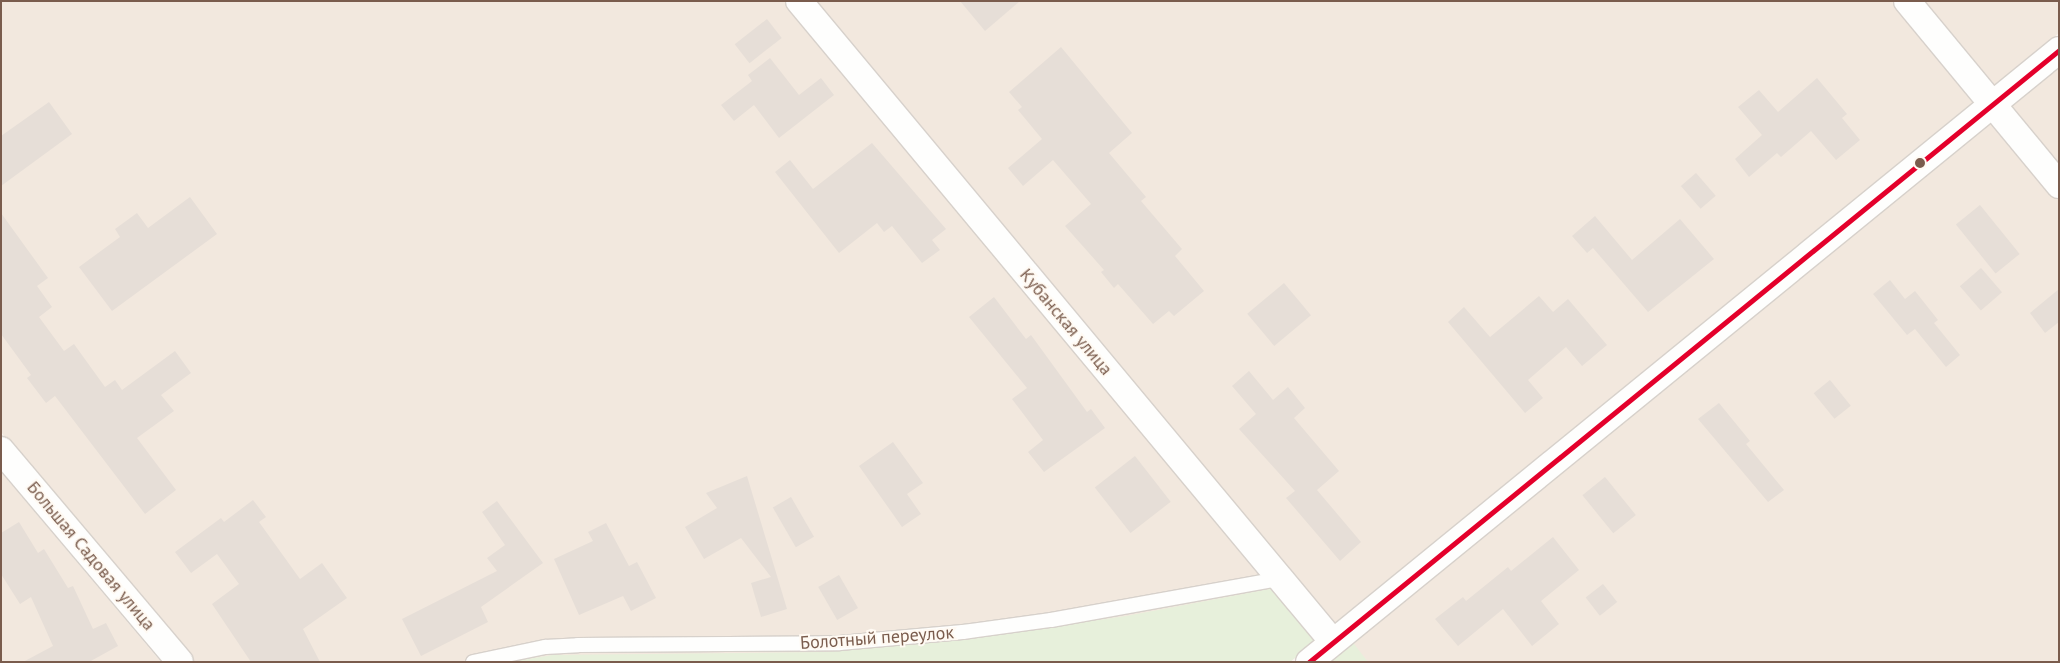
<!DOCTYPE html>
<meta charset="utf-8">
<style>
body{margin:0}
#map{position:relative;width:2060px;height:663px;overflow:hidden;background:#f9f5f0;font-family:"PT Sans",sans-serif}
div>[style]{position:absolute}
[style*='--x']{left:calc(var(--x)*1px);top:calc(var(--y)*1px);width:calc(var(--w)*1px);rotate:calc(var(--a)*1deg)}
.residential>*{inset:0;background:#f2e8de}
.green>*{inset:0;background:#e7f0db}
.building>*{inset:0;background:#e6ded7;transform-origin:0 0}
.roads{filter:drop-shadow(1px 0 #d7d1cb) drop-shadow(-1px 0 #d7d1cb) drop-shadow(0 1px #d7d1cb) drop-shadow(0 -1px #d7d1cb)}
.service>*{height:14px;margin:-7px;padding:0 7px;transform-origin:7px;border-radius:7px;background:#fefefd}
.minor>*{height:26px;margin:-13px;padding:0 13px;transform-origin:13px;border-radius:13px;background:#fefefd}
.bus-1>*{height:5px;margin:-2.5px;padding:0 2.5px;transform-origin:2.5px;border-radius:2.5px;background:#e4002b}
.dots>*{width:14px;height:14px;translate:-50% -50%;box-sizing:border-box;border:2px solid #fffaf3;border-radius:50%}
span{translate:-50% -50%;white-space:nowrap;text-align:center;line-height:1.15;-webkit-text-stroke:4px #fffaf3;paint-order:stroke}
.street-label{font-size:18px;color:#7a5c4d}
.frame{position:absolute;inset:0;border:2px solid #7a5c4d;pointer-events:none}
</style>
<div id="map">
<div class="residential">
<div style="clip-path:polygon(1px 1px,2059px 1px,2059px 33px,1290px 662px,195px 662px,1px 432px)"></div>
<div style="clip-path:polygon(2059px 64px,2059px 662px,1324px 662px)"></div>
<div style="clip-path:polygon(1px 472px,161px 662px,1px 662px)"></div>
</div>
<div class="green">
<div style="clip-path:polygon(1275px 588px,1317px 639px,1290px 662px,509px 662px,553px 655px,823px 652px,942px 642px,1126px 616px)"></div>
<div style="clip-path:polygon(1351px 640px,1368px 662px,1324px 662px)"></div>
</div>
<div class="building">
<div style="clip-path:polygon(960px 1px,1020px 1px,985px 31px)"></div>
<div style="left:767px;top:19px;width:24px;height:41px;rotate:52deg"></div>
<div style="clip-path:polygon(1061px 47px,1132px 133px,1109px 153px,1146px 197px,1141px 201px,1182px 249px,1175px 256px,1204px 291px,1174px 316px,1169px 311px,1153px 324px,1118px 284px,1114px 288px,1101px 272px,1104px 270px,1065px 226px,1091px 204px,1053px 160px,1023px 186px,1008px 168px,1042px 139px,1018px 110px,1022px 107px,1009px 92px)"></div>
<div style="clip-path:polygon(770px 58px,799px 95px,821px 78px,834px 95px,779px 138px,754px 105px,734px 121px,721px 105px,752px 81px,748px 75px)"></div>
<div style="clip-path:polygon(1817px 78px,1847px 114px,1842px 118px,1860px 140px,1836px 160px,1811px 131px,1781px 157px,1777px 153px,1749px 177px,1735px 159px,1762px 135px,1738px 107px,1759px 90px,1778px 112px)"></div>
<div style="clip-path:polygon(49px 102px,72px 134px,1px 186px,1px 136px)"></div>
<div style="clip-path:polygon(872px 143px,946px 229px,932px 240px,940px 250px,922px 263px,892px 226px,884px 232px,877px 223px,839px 253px,775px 172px,790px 160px,813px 189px)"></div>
<div style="left:1696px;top:173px;width:30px;height:20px;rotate:49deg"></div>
<div style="clip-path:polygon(190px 197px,217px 234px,112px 311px,79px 267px,120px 237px,115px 229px,137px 213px,148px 228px)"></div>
<div style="left:1980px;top:205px;width:63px;height:31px;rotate:51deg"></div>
<div style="clip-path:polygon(1px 213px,48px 278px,37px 286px,52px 307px,39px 317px,64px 351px,74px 344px,105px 387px,115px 380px,122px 390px,175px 351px,191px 373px,161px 395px,174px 411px,137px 438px,176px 490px,145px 514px,55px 396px,46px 403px,27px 378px,31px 375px,1px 334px)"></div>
<div style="clip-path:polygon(1595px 216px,1632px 260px,1680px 219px,1714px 259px,1648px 312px,1593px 248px,1587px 253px,1572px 236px)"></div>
<div style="left:1981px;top:268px;width:32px;height:28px;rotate:49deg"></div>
<div style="clip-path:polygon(1890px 280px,1905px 299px,1915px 291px,1938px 320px,1934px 323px,1960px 355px,1946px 367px,1915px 329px,1907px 335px,1873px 294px)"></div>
<div style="left:1284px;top:283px;width:42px;height:48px;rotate:50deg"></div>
<div style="clip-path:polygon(2059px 289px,2059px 322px,2045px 333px,2030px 313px)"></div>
<div style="clip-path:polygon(1539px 296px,1553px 312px,1568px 299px,1607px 345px,1582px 366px,1566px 347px,1528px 380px,1543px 398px,1525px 413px,1448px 322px,1464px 307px,1490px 337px)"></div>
<div style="clip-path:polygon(994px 297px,1026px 339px,1031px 335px,1087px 412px,1091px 409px,1105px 428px,1044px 472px,1028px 452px,1043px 440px,1012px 399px,1027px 388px,969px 317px)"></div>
<div style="clip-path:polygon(1249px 371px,1273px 400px,1288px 387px,1305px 408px,1294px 418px,1339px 471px,1317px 490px,1361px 542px,1340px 561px,1286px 498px,1295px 491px,1239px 429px,1256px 414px,1232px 386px)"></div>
<div style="left:1830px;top:380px;width:33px;height:21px;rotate:51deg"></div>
<div style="clip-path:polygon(1719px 403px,1750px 441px,1746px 444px,1784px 490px,1768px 502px,1698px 419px)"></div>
<div style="clip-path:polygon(893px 442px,923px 483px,907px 494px,921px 514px,902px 527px,859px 466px)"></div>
<div style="left:1135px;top:456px;width:58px;height:51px;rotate:52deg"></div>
<div style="clip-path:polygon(747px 476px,787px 609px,761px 617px,751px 583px,771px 577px,741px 538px,704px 559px,685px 527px,717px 508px,706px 493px)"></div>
<div style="left:1605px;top:477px;width:49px;height:29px;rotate:51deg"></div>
<div style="left:791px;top:497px;width:46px;height:21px;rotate:60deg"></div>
<div style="clip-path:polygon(253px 500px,266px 517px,259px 522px,300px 579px,322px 563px,347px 598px,303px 629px,320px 662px,251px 662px,212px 604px,239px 584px,217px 554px,191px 573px,175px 552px,221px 518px,224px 522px)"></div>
<div style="clip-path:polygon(497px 501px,543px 563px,481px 607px,488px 622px,421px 656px,402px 619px,497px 571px,487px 558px,505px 545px,482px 512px)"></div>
<div style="clip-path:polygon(19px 522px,38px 553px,44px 549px,68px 588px,73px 586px,93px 629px,106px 623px,118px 646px,89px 662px,23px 662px,53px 646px,31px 597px,20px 604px,1px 574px,1px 533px)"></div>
<div style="clip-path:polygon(606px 523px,629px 566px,637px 562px,656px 598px,631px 611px,623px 596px,579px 615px,554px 559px,593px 541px,588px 532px)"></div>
<div style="clip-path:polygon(1553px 537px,1579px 570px,1541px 601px,1559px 624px,1532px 646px,1503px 609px,1458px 646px,1435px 619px,1463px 597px,1466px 601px,1508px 567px,1511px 571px)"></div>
<div style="left:839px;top:575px;width:38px;height:24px;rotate:60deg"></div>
<div style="left:1603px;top:584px;width:23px;height:22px;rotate:52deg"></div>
</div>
<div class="roads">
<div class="service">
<div style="--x:473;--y:662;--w:74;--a:-11.8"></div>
<div style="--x:545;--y:647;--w:33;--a:-3"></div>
<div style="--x:578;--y:645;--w:262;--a:-0.4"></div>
<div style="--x:840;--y:643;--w:123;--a:-5.1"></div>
<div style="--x:963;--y:632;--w:89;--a:-7.8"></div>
<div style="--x:1051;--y:620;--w:232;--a:-10.2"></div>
</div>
<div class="minor">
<div style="--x:799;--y:1;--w:834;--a:50.2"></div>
<div style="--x:1907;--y:1;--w:239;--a:50.4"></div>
<div style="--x:1;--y:450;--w:277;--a:49.8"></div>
<div style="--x:1309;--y:662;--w:968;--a:-39.21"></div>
</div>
</div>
<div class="bus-1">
<div style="--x:1309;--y:662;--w:968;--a:-39.21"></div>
</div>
<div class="dots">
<div style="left:1920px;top:163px;background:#7a5c4d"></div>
</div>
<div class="street-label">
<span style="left:1066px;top:322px;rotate:50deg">Кубанская улица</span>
<span style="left:91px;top:556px;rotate:50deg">Большая Садовая улица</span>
<span style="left:877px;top:638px;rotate:-4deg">Болотный переулок</span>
</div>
<div class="frame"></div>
</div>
